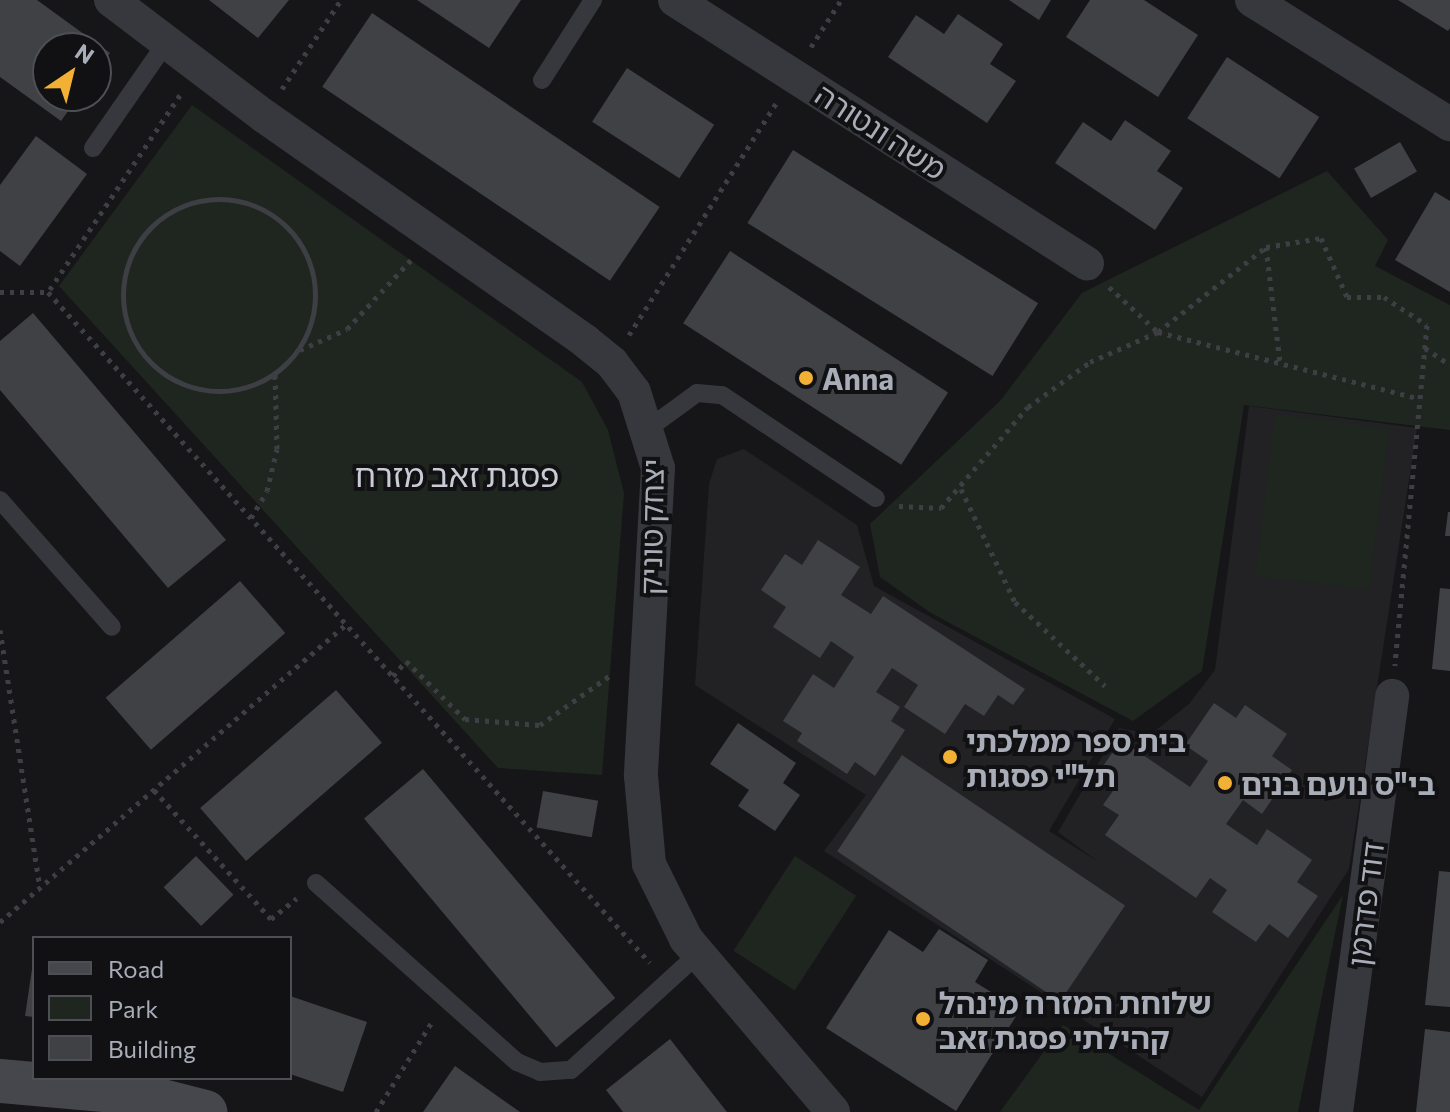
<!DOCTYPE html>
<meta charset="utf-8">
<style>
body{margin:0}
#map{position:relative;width:1450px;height:1112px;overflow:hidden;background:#161618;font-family:Commissioner,"Noto Sans Hebrew",sans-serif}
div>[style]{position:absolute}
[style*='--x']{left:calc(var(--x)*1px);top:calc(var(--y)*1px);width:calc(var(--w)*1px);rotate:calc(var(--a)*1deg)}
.built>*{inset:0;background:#222225}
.green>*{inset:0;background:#1e261f;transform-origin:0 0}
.building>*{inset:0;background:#404145;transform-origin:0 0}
.path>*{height:5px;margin-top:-2.5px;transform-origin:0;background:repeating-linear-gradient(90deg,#3d3f44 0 4px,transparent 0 10px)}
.path>.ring{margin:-2.5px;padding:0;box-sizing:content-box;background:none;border:5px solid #3d3f44;border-radius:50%}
.lane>*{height:18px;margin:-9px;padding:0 9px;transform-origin:9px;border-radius:9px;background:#37383d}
.street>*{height:34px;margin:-17px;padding:0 17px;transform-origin:17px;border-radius:17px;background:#37383d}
.secondary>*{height:44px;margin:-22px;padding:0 22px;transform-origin:22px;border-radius:22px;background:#45474d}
.dots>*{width:22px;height:22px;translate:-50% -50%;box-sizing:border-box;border:4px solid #111113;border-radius:50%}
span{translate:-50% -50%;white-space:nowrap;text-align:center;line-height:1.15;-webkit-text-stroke:8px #111113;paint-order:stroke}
.street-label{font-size:30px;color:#a8adb8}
.poi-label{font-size:30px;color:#a8adb8;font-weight:700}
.left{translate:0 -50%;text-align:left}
.neighbourhood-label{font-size:32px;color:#c9ccd4}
.legend{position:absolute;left:32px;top:936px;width:260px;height:144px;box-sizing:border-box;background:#111113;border:2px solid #4d4f55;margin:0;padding:10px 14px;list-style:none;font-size:24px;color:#a8adb8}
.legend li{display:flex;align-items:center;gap:16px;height:40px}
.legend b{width:40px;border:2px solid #4d4f55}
.north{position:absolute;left:32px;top:32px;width:80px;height:80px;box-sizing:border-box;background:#111113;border:2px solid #4d4f55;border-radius:50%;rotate:35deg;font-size:22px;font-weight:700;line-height:32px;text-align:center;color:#a8adb8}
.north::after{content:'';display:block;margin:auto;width:28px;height:36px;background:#f2b134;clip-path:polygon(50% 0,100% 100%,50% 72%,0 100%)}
</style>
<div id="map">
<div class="built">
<div style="clip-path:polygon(1249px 406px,1417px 428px,1349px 869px,1202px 1097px,824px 851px,866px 795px,695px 685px,709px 484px,717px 459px,744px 449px,857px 525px,874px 586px,1115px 719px,1049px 831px,1097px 861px,1058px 832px,1119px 728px,1151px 734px,1189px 704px,1215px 670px)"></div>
</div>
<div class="green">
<div style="clip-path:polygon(192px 105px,582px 382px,608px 430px,624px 493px,602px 775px,498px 768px,59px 286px)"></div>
<div style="clip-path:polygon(1327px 171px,1388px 240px,1375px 266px,1450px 305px,1450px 430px,1244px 405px,1202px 671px,1133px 721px,931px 613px,880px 577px,870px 524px,1000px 401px,1082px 293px)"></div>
<div style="left:1275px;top:414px;width:115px;height:163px;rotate:7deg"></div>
<div style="left:795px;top:856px;width:73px;height:113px;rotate:33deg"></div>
<div style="clip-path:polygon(1343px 895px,1298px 1112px,1000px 1112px,1063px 1025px,1199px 1110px)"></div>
</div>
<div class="building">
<div style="clip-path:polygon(0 0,37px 0,110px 53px,96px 73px,96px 48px,48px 48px,48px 96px,79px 96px,61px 121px,0 77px)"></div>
<div style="clip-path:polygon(209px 0,289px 0,258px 38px)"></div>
<div style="clip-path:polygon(417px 0,521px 0,489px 48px)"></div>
<div style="clip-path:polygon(1009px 0,1051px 0,1039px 20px)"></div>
<div style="clip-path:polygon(1090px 0,1144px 0,1198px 35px,1158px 97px,1066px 37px)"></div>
<div style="clip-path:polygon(1398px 0,1450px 0,1450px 28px,1448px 31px)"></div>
<div style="left:372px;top:13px;width:347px;height:89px;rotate:34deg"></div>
<div style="clip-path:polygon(958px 14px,1003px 44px,990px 64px,1016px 81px,987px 123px,888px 57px,916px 15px,944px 34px)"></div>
<div style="left:1227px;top:57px;width:110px;height:73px;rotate:33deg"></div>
<div style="left:627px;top:68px;width:104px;height:64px;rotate:33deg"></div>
<div style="clip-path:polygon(1125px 120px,1171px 151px,1157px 171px,1183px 188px,1155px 230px,1055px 163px,1083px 122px,1111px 141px)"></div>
<div style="clip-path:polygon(36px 136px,87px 174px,20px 266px,0 251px,0 185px)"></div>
<div style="left:1400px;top:142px;width:34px;height:53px;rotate:60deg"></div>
<div style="left:793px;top:150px;width:289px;height:86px;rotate:32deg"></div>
<div style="clip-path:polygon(1435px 192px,1450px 201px,1450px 292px,1395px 260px)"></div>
<div style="left:730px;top:251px;width:260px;height:86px;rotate:33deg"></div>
<div style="clip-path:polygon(33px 313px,226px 540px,168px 588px,0 390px,0 341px)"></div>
<div style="clip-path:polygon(1448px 512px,1450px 512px,1450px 536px,1445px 536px)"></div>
<div style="clip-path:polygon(818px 540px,860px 567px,841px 595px,871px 614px,883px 596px,1025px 689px,1013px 705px,998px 695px,984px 716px,965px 704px,945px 734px,904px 707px,918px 685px,892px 668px,876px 692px,900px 707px,891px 721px,905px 730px,875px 776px,855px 762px,847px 774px,797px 741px,802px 733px,783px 721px,813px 674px,834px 688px,854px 657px,831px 641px,820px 658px,773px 627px,786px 607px,761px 590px,785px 554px,802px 565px)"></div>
<div style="left:240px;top:581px;width:69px;height:178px;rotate:49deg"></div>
<div style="clip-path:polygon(1440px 588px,1450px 589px,1450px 671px,1432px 669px)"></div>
<div style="left:336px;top:690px;width:70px;height:180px;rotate:49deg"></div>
<div style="clip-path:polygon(1214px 703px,1236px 718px,1245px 705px,1287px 734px,1272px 756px,1292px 770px,1262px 814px,1243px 800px,1226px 824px,1257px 845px,1267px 829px,1312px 860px,1297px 882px,1318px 896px,1288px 938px,1269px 924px,1256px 942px,1212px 912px,1227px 890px,1210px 878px,1196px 898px,1105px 835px,1119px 815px,1103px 805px,1117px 785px,1099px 772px,1121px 740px,1190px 787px,1208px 761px,1185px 745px)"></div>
<div style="clip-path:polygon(738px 723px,796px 763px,783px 783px,800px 795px,775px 831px,738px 806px,749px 790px,710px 764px)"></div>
<div style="left:902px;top:755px;width:269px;height:116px;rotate:34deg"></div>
<div style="left:423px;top:769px;width:299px;height:77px;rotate:50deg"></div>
<div style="left:543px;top:791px;width:56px;height:37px;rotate:10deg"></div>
<div style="left:196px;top:856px;width:54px;height:45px;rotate:46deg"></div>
<div style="clip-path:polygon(1439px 871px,1450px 872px,1450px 1007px,1425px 1005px)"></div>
<div style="clip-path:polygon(939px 929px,988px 960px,975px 982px,1020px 1010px,956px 1111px,826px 1028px,889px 930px,923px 952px)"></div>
<div style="clip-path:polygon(32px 969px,34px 970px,34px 1017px,25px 1016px)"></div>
<div style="clip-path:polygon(290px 996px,367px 1022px,343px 1092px,290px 1074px)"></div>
<div style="clip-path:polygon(1425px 1029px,1450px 1032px,1450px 1112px,1416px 1112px)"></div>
<div style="clip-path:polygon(670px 1039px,705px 1084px,727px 1112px,623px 1112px,606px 1090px)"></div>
<div style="clip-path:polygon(455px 1066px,520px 1112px,423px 1112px)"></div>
</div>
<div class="path">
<div style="--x:811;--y:47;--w:56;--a:-57.4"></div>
<div style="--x:282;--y:89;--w:107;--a:-56.5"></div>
<div style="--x:180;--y:95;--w:237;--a:123.8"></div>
<div style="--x:48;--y:292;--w:901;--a:48.1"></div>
<div class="ring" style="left:123px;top:199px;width:187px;height:187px"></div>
<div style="--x:1266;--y:247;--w:117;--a:83.1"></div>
<div style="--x:1109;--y:287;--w:67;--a:42.6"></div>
<div style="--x:1158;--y:332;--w:137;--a:-38.2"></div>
<div style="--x:1266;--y:247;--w:56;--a:-9.3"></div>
<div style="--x:1321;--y:238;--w:64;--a:66.2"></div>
<div style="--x:1347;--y:297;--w:37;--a:0"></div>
<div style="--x:1384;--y:297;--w:51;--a:33.1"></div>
<div style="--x:1427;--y:325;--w:342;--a:95.4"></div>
<div style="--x:0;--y:292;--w:48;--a:0"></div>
<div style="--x:629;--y:335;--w:275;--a:-57.6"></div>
<div style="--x:1425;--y:348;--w:30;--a:34"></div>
<div style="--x:300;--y:350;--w:51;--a:-24.1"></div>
<div style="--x:347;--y:329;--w:94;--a:-47.2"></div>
<div style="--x:961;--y:489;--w:125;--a:64.5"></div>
<div style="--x:1015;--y:602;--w:123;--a:43"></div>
<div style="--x:899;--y:506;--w:42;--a:2.7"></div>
<div style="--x:941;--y:508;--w:133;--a:-49.3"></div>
<div style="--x:1028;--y:407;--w:77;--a:-36"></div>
<div style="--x:1090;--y:362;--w:74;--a:-23.8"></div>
<div style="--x:1158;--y:332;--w:270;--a:14.3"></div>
<div style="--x:251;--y:518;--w:31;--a:-59"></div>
<div style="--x:267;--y:491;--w:43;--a:-76.6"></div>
<div style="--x:277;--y:449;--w:75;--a:-91.5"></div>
<div style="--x:0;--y:630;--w:260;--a:81.2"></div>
<div style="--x:393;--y:676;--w:20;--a:-49"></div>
<div style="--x:406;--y:661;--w:83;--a:44.5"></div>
<div style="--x:465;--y:719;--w:75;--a:4.6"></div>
<div style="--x:540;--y:725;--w:88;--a:-35.3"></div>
<div style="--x:154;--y:790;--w:174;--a:47.8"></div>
<div style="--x:271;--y:919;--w:33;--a:-39"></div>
<div style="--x:0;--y:922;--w:457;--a:-40.7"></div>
<div style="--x:376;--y:1112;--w:108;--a:-58.2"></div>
</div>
<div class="lane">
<div style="--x:542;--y:80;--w:95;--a:-57.5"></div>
<div style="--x:93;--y:148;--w:128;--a:-55.2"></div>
<div style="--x:649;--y:428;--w:59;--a:-36.1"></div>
<div style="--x:697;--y:393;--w:25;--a:5"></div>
<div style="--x:722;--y:395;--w:185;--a:33.8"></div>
<div style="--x:0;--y:500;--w:169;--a:48.6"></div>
<div style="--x:316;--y:883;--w:269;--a:41.7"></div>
<div style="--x:517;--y:1062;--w:25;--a:23"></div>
<div style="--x:540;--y:1072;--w:31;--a:-4"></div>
<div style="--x:571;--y:1070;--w:172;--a:-42.4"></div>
</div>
<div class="street">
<div style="--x:111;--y:0;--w:192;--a:37.2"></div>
<div style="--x:264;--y:116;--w:392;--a:35"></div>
<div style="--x:585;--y:341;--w:35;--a:39"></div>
<div style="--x:612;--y:363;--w:36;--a:53"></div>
<div style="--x:634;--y:392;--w:80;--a:72.5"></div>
<div style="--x:658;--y:468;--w:308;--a:93.2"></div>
<div style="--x:641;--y:776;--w:88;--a:84.8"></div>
<div style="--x:649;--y:864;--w:84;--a:63.7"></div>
<div style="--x:686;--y:939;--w:227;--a:49.6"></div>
<div style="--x:675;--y:0;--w:489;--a:32.6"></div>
<div style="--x:1252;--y:0;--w:234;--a:32.1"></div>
<div style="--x:1336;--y:1112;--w:420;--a:-82.3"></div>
</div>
<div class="secondary">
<div style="--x:0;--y:1081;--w:127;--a:5"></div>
<div style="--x:127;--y:1092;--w:81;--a:14.4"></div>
</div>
<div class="dots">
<div style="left:806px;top:378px;background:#f2b134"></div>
<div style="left:950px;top:757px;background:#f2b134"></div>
<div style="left:1225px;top:783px;background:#f2b134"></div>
<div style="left:923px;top:1019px;background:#f2b134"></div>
</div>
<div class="street-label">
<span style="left:881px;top:131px;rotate:33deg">משה ונטורה</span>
<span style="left:651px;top:527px;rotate:-89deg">יצחק טוניק</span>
<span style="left:1365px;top:904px;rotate:-83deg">דוד פדרמן</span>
</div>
<div class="poi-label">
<span class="left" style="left:822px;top:378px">Anna</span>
<span class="left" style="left:966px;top:757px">בית ספר ממלכתי<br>תל"י פסגות</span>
<span class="left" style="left:1241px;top:783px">בי"ס נועם בנים</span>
<span class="left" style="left:939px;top:1019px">שלוחת המזרח מינהל<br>קהילתי פסגת זאב</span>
</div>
<div class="neighbourhood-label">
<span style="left:457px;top:474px">פסגת זאב מזרח</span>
</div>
<ul class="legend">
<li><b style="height:10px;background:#45474d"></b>Road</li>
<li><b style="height:22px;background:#1e261f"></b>Park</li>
<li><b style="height:22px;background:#404145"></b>Building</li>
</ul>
<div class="north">N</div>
</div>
